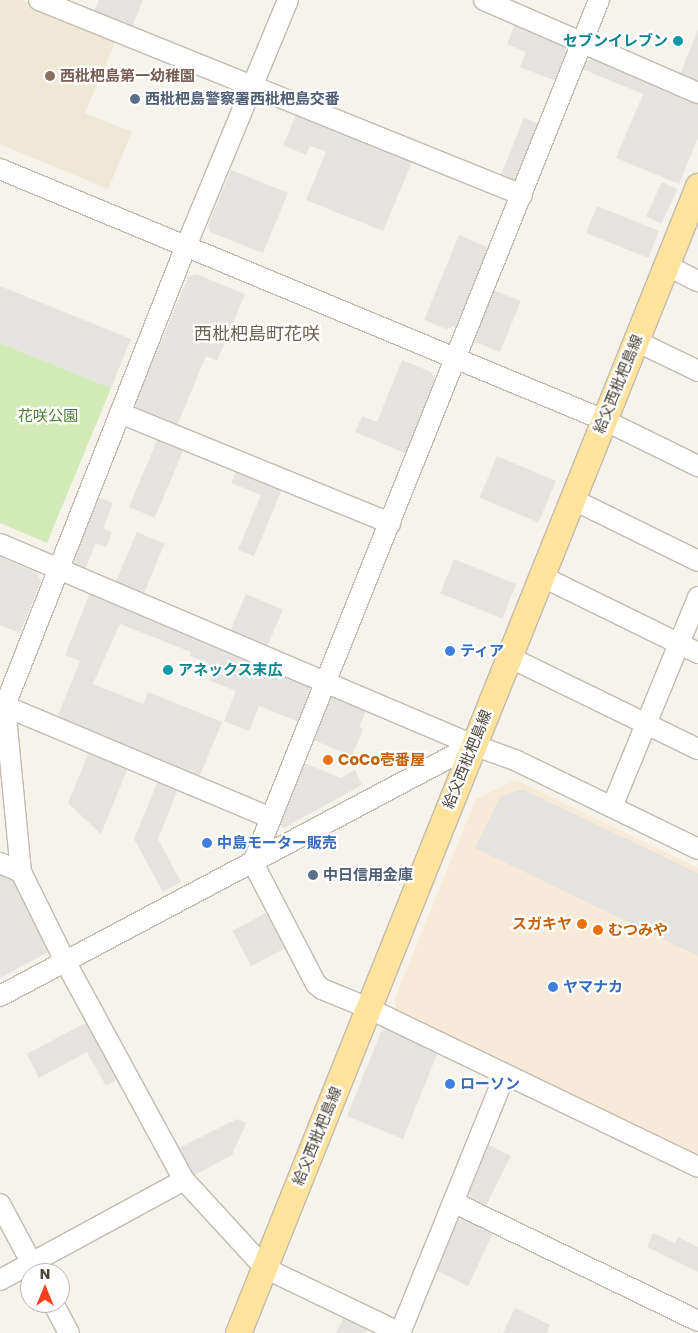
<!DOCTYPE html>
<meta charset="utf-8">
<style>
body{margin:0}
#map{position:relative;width:698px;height:1333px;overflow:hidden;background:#f6f3ec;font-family:Poppins,"Noto Sans JP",sans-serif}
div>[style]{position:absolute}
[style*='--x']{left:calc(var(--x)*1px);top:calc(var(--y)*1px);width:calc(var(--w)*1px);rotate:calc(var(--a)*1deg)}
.commercial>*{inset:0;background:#f7ead8}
.education>*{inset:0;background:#efe8d6}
.green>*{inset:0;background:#d2eab5}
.parking>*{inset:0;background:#e5e3e0;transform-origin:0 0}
.roads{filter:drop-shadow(1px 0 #c2bbae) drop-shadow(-1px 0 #c2bbae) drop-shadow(0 1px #c2bbae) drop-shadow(0 -1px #c2bbae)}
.minor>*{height:20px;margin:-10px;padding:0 10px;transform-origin:10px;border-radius:10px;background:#fff}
.major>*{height:25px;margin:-12.5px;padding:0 12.5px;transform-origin:12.5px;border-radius:12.5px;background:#ffe39c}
.dots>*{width:14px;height:14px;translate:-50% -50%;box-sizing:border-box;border:2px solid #fff;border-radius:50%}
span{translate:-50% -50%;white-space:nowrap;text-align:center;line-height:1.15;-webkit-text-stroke:4.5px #fff;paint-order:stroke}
.culture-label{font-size:15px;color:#0d838f;font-weight:700}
.right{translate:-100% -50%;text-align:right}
.left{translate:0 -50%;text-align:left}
.education-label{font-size:15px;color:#785e54;font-weight:700}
.service-label{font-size:15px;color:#4e5e75;font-weight:700}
.street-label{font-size:15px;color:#4b4439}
.park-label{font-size:15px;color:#4a7f2a}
.shop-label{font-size:15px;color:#366cbe;font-weight:700}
.food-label{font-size:15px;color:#c56008;font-weight:700}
.quarter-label{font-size:18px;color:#6e6250}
.north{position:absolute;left:20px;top:1263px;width:50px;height:50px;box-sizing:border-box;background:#fff;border:1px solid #b7b4b0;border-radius:50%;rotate:0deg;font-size:14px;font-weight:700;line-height:20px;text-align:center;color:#4b4439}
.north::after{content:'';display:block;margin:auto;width:18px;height:22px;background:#fc3f1d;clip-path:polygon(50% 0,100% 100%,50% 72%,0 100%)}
</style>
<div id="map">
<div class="commercial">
<div style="clip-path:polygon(516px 780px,698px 868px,698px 1154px,396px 1010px,395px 998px,476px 799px)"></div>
</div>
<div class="education">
<div style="clip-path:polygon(0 0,21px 0,116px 40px,85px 113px,132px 132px,108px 189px,0 144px)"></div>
</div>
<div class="green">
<div style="clip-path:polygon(0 343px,111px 388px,47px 543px,0 523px)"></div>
</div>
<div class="parking">
<div style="clip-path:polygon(99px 0,143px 0,131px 29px,93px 14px)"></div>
<div style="clip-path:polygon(515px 24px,565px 45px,567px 53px,556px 81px,520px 67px,526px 52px,507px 44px)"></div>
<div style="clip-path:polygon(698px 30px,698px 81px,680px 74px)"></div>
<div style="clip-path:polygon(592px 59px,698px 102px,698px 138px,679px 184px,616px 158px,643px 94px,582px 69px,585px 61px)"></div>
<div style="clip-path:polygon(297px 113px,413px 160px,383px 231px,306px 200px,326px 152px,310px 146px,306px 155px,283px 145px)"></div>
<div style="clip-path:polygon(524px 118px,539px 124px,516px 179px,510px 181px,500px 177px)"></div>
<div style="clip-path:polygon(231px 170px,288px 193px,263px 253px,210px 232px,208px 226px)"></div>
<div style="left:662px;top:182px;width:17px;height:38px;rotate:25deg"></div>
<div style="left:597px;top:206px;width:67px;height:29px;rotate:22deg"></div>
<div style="clip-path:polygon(459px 235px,489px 248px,456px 326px,446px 329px,424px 320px)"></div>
<div style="clip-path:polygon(196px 274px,245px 294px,217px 361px,206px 356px,176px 428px,139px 413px,135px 404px,188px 277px)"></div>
<div style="clip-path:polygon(0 286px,131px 339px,111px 388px,0 343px)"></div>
<div style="clip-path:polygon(493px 290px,521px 301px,500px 352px,475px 342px,474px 335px)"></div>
<div style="clip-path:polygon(402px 360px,431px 372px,435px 381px,405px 453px,355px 432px,362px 416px,377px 422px)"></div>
<div style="left:159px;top:436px;width:28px;height:77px;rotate:23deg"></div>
<div style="left:497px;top:456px;width:64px;height:45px;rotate:23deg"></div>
<div style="clip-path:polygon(238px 468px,283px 487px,254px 556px,238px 550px,261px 495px,231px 483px)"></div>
<div style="clip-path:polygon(98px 497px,113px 503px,103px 528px,112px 532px,106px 547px,96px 543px,85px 569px,76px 566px,73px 559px)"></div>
<div style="left:137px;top:532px;width:30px;height:54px;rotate:23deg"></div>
<div style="clip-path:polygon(0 557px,37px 573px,41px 582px,20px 633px,0 625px)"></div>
<div style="left:454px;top:559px;width:67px;height:37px;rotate:22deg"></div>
<div style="clip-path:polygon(90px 593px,309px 684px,311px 694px,299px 722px,259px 706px,249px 731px,224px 721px,236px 691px,209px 680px,215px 666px,190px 656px,191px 652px,120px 624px,93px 684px,143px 704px,148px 692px,222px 722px,198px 780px,56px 720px,80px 661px,65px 655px)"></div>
<div style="left:246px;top:594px;width:40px;height:39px;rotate:23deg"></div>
<div style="clip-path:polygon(335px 696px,367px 709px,359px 727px,363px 729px,352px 756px,311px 739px,328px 698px)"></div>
<div style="clip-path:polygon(90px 749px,129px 765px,101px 834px,68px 803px)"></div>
<div style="clip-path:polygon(302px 762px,341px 778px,355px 770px,362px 785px,284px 828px,277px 823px)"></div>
<div style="clip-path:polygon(158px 781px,178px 789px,158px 839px,181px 882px,163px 892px,134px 839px)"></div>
<div style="clip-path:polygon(522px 789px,698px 873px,698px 956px,475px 848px,500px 797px)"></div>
<div style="clip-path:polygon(0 875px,14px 881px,52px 950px,0 978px)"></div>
<div style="left:266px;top:913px;width:40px;height:38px;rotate:62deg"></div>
<div style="clip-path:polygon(87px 1022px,118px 1079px,106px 1086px,87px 1052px,39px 1078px,27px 1054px)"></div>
<div style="clip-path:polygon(388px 1028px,438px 1052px,403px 1139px,347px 1116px,381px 1032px)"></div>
<div style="clip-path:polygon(237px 1119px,246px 1123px,232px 1155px,191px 1177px,177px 1149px)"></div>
<div style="clip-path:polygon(487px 1144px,511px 1156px,484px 1210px,469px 1202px,466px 1195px)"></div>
<div style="clip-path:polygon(467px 1218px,494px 1231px,468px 1286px,436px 1270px,457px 1219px)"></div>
<div style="clip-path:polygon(653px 1233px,675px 1243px,678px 1237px,698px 1247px,698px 1272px,647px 1247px)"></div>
<div style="clip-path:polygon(515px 1308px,550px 1325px,546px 1333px,503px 1333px)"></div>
<div style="clip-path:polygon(344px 1317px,368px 1328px,366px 1333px,336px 1333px)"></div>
</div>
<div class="roads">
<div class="minor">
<div style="--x:39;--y:0;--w:521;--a:21.99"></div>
<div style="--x:288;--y:0;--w:266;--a:112.5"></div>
<div style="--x:186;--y:246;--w:494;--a:111.5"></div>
<div style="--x:5;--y:706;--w:167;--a:84.5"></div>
<div style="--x:21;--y:872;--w:99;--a:63.7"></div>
<div style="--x:65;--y:961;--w:249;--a:61.5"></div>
<div style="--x:184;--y:1180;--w:120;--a:47.4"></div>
<div style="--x:265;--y:1268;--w:150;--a:25.7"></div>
<div style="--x:484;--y:0;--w:233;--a:23.5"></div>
<div style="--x:599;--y:0;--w:930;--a:111.85"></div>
<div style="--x:253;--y:863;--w:136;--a:62.5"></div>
<div style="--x:316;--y:984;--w:8;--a:40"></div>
<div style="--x:322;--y:989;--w:50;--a:22.4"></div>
<div style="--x:368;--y:1008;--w:366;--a:25.7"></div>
<div style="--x:0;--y:169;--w:654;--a:22.57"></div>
<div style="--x:604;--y:420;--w:105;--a:26.1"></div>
<div style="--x:666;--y:265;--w:36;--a:27"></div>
<div style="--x:636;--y:341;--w:69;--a:25.8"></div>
<div style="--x:120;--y:413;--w:292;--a:22.2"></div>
<div style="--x:572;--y:499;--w:140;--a:26.2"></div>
<div style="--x:0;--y:544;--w:514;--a:23.02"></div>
<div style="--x:473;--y:745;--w:45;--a:19.7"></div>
<div style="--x:515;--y:760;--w:203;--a:25.9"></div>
<div style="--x:541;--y:576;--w:175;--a:26.1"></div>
<div style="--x:509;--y:657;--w:210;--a:26"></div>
<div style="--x:0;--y:704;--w:294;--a:22.8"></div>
<div style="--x:612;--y:807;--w:227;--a:-67.7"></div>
<div style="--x:0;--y:863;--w:23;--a:23"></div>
<div style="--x:0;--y:996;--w:535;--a:-27.95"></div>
<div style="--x:453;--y:1202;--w:272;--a:25.9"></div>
<div style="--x:0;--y:1204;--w:78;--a:61.8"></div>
<div style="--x:0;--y:1280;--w:209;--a:-28.5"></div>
<div style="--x:53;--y:1303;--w:34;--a:62"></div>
<div style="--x:400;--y:1333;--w:279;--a:-67.9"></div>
</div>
<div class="major">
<div style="--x:238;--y:1333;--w:1236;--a:-68.15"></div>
</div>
</div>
<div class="dots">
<div style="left:678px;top:41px;background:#0f9aa8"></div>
<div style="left:50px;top:76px;background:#8d6e63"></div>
<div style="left:135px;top:99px;background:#5c6f8a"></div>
<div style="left:450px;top:651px;background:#3f7fe0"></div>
<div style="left:168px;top:670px;background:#0f9aa8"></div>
<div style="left:328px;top:760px;background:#e8710a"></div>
<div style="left:207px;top:843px;background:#3f7fe0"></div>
<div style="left:313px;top:875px;background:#5c6f8a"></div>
<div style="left:582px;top:924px;background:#e8710a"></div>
<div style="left:598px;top:930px;background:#e8710a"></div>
<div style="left:553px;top:987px;background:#3f7fe0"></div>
<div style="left:450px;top:1084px;background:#3f7fe0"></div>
</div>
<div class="culture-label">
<span class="right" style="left:668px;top:41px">セブンイレブン</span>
<span class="left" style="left:178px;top:670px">アネックス末広</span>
</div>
<div class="education-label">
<span class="left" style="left:60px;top:76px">西枇杷島第一幼稚園</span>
</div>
<div class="service-label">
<span class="left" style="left:145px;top:99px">西枇杷島警察署西枇杷島交番</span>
<span class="left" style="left:323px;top:875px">中日信用金庫</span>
</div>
<div class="street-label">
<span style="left:618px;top:384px;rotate:-68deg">給父西枇杷島線</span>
<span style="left:467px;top:759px;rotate:-68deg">給父西枇杷島線</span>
<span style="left:317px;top:1136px;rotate:-68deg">給父西枇杷島線</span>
</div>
<div class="park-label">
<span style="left:48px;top:416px">花咲公園</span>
</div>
<div class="shop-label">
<span class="left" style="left:460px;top:651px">ティア</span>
<span class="left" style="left:217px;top:843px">中島モーター販売</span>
<span class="left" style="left:563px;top:987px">ヤマナカ</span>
<span class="left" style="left:460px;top:1084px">ローソン</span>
</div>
<div class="food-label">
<span class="left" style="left:338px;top:760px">CoCo壱番屋</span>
<span class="right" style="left:572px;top:924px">スガキヤ</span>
<span class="left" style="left:608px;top:930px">むつみや</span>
</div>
<div class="quarter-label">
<span style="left:257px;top:334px">西枇杷島町花咲</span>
</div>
<div class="north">N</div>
</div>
